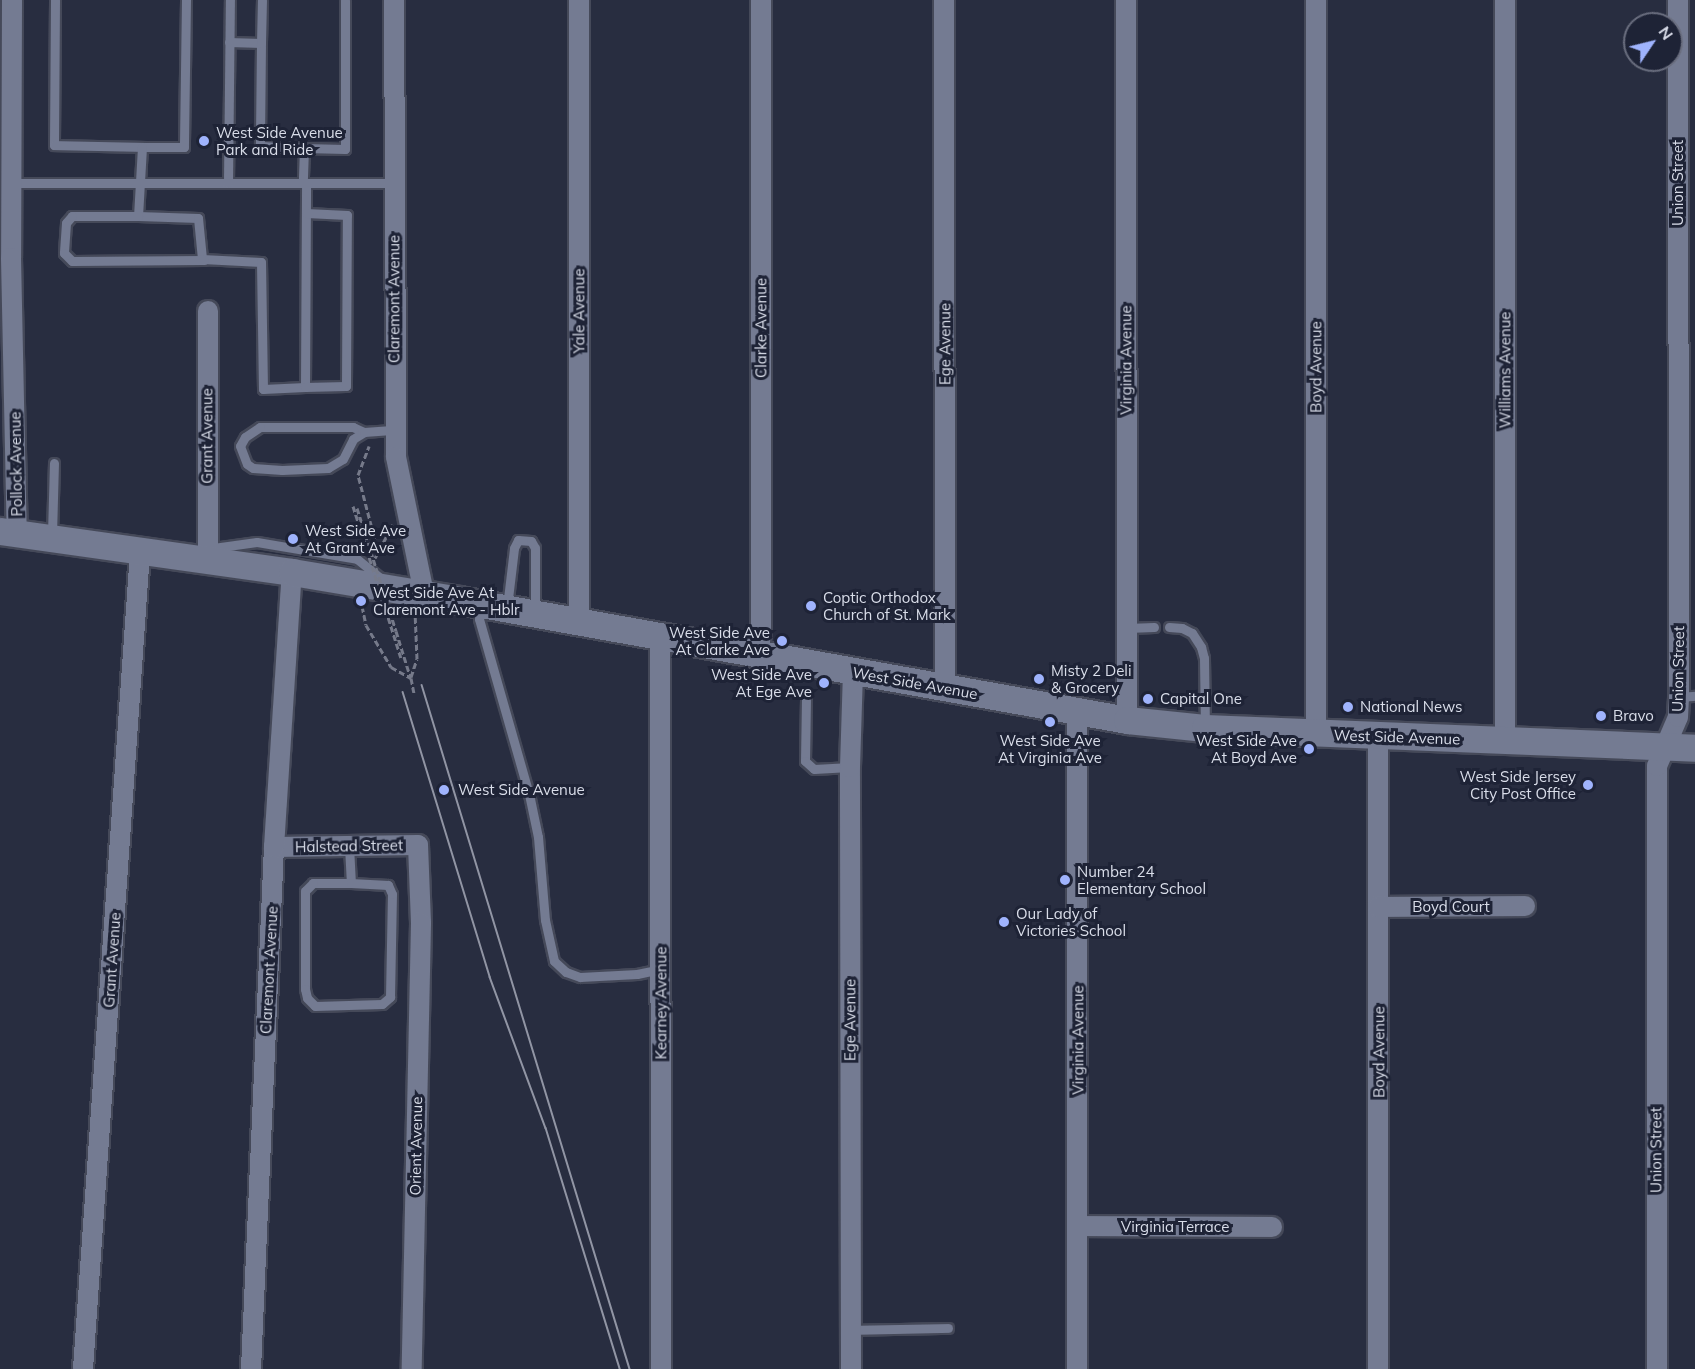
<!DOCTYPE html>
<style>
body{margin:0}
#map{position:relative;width:1695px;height:1369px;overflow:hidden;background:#282d40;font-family:Mulish,sans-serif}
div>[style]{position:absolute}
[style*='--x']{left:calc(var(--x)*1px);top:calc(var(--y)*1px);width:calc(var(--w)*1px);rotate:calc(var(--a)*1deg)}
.path>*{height:3px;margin-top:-1.5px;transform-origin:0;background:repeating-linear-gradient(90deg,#767a8a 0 6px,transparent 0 9px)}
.roads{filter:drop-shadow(2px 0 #454959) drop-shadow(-2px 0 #454959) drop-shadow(0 2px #454959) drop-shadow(0 -2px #454959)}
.lane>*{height:9px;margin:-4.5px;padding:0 4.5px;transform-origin:4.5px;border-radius:4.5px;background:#747b92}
.street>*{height:20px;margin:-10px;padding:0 10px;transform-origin:10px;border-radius:10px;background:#747b92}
.secondary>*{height:27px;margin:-13.5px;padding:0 13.5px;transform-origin:13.5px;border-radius:13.5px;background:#747b92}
.tram>*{height:1.5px;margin:-0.75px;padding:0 0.75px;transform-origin:0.75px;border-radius:0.75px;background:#9195a4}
.path-bridge>*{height:3px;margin-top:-1.5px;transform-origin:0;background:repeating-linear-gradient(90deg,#767a8a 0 6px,transparent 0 9px)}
.dots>*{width:16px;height:16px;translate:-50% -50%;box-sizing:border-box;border:3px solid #1e2336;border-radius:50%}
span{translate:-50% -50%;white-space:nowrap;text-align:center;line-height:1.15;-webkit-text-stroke:6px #1e2336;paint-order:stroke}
.poi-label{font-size:15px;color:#d9dde9}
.left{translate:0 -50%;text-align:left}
.right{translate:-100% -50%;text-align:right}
.street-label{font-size:15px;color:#d9dde9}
.north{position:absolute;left:1623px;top:12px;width:60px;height:60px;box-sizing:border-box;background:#1e2336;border:2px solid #696d7e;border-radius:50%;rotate:55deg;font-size:16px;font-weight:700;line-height:24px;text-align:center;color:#d9dde9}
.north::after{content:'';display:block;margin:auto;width:21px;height:27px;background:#9fb3fd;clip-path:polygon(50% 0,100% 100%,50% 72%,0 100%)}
</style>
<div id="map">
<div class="path">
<div style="--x:365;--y:551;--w:13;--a:-32"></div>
<div style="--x:376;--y:544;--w:71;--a:-104.6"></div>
<div style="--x:358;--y:475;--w:31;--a:-69"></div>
<div style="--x:375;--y:558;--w:38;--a:-62"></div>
<div style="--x:362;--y:606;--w:19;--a:78"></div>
<div style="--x:366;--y:625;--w:49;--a:59.2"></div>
<div style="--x:391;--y:667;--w:23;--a:29"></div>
<div style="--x:411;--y:678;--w:15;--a:79"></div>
<div style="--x:396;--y:631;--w:47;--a:72.7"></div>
<div style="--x:411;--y:677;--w:19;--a:-72"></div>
<div style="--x:417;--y:659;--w:47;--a:-92.4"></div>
</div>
<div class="roads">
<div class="lane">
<div style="--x:55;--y:0;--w:145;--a:90.4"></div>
<div style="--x:54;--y:145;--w:88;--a:1.3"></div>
<div style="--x:186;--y:0;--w:147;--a:90.8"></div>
<div style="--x:184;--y:147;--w:42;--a:180"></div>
<div style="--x:142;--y:147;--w:69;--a:93.3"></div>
<div style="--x:138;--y:216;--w:60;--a:1.9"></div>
<div style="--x:198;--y:218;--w:41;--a:84.4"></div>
<div style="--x:202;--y:259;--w:59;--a:2.9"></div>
<div style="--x:261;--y:262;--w:127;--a:89.1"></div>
<div style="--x:263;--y:389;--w:42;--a:-2.7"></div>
<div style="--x:305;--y:387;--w:204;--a:-89.7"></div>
<div style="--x:229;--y:42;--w:32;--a:2"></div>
<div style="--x:261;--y:43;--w:103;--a:90.6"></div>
<div style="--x:260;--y:146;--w:44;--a:2.6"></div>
<div style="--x:304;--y:148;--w:35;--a:92"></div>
<div style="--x:261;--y:43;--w:43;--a:-88.7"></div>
<div style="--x:304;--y:148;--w:41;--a:1.4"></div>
<div style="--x:345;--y:149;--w:149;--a:-90"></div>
<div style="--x:11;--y:183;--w:382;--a:0"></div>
<div style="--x:228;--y:183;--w:183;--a:-89.4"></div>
<div style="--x:138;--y:216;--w:66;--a:180"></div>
<div style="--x:72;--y:216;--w:9;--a:131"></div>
<div style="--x:66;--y:223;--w:30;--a:94"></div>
<div style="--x:64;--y:253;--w:11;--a:45"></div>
<div style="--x:72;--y:261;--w:132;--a:-0.4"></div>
<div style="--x:305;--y:387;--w:41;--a:-1.4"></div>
<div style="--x:346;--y:386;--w:171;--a:-89.7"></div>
<div style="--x:347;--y:215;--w:41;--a:-177.2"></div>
<div style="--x:364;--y:432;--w:12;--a:-156"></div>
<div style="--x:353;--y:427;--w:93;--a:180"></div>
<div style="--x:260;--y:427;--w:18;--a:146"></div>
<div style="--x:245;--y:437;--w:10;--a:119"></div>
<div style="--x:240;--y:446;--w:19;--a:69"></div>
<div style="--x:247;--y:464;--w:7;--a:34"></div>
<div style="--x:253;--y:468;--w:29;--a:4"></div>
<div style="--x:282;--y:470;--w:46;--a:-2.5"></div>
<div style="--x:328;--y:468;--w:17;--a:-31"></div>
<div style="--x:343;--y:459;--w:22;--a:-63"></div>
<div style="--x:353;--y:439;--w:13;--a:-32"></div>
<div style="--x:364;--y:432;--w:31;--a:-4"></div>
<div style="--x:52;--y:534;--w:71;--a:-88.4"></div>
<div style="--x:206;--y:549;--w:51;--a:-7.8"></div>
<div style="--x:257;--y:542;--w:101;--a:9.6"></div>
<div style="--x:357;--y:559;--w:32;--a:39"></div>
<div style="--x:481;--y:605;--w:14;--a:98"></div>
<div style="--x:479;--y:619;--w:182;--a:74.1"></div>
<div style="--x:529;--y:794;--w:44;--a:78.2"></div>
<div style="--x:538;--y:837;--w:83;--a:85.2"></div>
<div style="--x:545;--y:920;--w:42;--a:77.6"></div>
<div style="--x:554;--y:961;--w:16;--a:43"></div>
<div style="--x:566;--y:972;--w:15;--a:20"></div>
<div style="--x:580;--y:977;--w:57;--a:-3"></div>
<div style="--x:637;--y:974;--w:25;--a:-12"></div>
<div style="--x:507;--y:607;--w:59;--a:-83.2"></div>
<div style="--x:514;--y:548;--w:9;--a:-63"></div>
<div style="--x:518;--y:540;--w:13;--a:4"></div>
<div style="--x:531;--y:541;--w:8;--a:60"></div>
<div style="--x:535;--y:548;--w:62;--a:90"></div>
<div style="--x:1169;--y:627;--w:13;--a:4"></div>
<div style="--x:1182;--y:628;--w:11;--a:27"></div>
<div style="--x:1192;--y:633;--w:17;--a:57"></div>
<div style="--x:1201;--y:647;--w:11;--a:75"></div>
<div style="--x:1204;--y:658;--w:68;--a:89.2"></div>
<div style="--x:1127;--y:628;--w:27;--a:-2"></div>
<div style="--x:1679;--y:697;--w:16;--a:-4"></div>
<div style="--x:806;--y:698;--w:63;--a:90.9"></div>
<div style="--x:805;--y:761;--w:12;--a:42"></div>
<div style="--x:814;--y:769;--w:36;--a:-3"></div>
<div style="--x:349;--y:846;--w:37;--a:87"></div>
<div style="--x:351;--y:883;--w:38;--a:180"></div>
<div style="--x:313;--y:883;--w:11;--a:135"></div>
<div style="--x:305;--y:891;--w:98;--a:90"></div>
<div style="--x:305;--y:989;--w:9;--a:77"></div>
<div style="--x:307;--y:998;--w:11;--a:45"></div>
<div style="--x:315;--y:1006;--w:67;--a:-1.7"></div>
<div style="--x:382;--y:1004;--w:11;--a:-41"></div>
<div style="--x:390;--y:997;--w:103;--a:-88.9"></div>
<div style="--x:392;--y:894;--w:10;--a:-114"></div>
<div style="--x:388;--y:885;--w:37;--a:-177"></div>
<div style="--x:851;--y:1330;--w:97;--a:-1.2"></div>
</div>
<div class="street">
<div style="--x:12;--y:0;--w:258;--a:90.2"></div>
<div style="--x:11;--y:258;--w:275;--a:88.8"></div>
<div style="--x:394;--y:0;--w:457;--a:89.7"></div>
<div style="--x:396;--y:457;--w:140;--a:78.4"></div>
<div style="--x:944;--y:0;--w:689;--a:89.92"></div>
<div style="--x:1126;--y:0;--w:720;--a:89.92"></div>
<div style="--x:1316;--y:0;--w:733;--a:90"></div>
<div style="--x:1505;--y:0;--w:741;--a:90"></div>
<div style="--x:208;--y:561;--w:250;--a:-90"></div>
<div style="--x:579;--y:622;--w:622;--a:-90"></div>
<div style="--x:660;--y:637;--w:732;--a:89.92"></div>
<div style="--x:758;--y:655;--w:22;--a:-82"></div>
<div style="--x:761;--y:633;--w:633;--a:-90"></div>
<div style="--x:1378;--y:736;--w:633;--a:90"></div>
<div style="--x:274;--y:847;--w:144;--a:-0.8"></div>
<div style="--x:418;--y:845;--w:78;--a:87.8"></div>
<div style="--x:421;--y:923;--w:446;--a:91.2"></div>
<div style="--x:1378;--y:907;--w:147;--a:-0.4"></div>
<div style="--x:1079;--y:1226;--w:193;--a:0.3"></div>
<div style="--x:83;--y:1369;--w:819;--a:-86.01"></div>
<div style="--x:251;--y:1369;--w:523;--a:-87.48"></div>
<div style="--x:274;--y:847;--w:276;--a:-86.3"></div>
<div style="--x:851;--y:1369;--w:602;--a:-90.1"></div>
<div style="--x:850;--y:767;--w:95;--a:-88.2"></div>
<div style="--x:1077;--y:1369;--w:658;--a:-90"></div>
<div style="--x:1657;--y:1369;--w:603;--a:-90"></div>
<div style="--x:1657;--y:766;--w:53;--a:-66.8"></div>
<div style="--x:1678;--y:717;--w:20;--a:-87"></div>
<div style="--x:1679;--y:697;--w:697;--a:-90.08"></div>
</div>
<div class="secondary">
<div style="--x:0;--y:531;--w:295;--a:8"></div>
<div style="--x:292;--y:572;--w:169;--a:9.5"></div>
<div style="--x:459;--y:600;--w:679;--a:10.18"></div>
<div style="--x:1127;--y:720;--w:78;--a:5.9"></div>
<div style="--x:1205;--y:728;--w:490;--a:2.3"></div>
</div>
</div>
<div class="tram">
<div style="--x:422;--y:685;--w:715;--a:73.09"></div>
<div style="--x:403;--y:692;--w:298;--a:73"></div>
<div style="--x:490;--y:977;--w:161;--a:69.7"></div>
<div style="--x:546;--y:1128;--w:252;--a:72.9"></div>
</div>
<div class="path-bridge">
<div style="--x:353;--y:506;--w:159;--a:72.5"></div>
<div style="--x:357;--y:508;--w:129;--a:72.4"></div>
</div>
<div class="dots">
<div style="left:204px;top:141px;background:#9fb3fd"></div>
<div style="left:293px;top:539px;background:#9fb3fd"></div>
<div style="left:361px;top:601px;background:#9fb3fd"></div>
<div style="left:811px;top:606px;background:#9fb3fd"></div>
<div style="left:782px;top:641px;background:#9fb3fd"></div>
<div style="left:1039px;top:679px;background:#9fb3fd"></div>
<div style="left:824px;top:683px;background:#9fb3fd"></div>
<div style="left:1148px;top:699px;background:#9fb3fd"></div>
<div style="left:1348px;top:707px;background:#9fb3fd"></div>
<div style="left:1601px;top:716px;background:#9fb3fd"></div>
<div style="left:1050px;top:722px;background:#9fb3fd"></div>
<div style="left:1309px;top:749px;background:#9fb3fd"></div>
<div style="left:1588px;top:785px;background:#9fb3fd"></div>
<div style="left:444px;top:790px;background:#9fb3fd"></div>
<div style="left:1065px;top:880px;background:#9fb3fd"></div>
<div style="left:1004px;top:922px;background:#9fb3fd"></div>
</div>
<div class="poi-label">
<span class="left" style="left:216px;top:141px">West Side Avenue<br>Park and Ride</span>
<span class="left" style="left:305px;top:539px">West Side Ave<br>At Grant Ave</span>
<span class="left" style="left:373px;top:601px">West Side Ave At<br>Claremont Ave - Hblr</span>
<span class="left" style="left:823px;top:606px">Coptic Orthodox<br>Church of St. Mark</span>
<span class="right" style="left:770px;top:641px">West Side Ave<br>At Clarke Ave</span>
<span class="left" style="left:1051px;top:679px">Misty 2 Deli<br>&amp; Grocery</span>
<span class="right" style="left:812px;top:683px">West Side Ave<br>At Ege Ave</span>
<span class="left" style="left:1160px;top:699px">Capital One</span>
<span class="left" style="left:1360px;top:707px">National News</span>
<span class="left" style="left:1613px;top:716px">Bravo</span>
<span style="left:1050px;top:749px">West Side Ave<br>At Virginia Ave</span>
<span class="right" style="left:1297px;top:749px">West Side Ave<br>At Boyd Ave</span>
<span class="right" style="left:1576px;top:785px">West Side Jersey<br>City Post Office</span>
<span class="left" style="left:458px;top:790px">West Side Avenue</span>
<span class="left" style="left:1077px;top:880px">Number 24<br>Elementary School</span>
<span class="left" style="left:1016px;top:922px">Our Lady of<br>Victories School</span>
</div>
<div class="street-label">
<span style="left:1678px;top:183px;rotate:-90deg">Union Street</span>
<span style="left:394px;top:299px;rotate:-90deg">Claremont Avenue</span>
<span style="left:579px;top:311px;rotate:-90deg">Yale Avenue</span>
<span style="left:761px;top:328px;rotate:-90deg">Clarke Avenue</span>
<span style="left:945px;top:344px;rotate:-90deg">Ege Avenue</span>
<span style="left:1126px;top:360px;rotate:-90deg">Virginia Avenue</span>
<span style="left:1316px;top:367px;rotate:-90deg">Boyd Avenue</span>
<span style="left:1505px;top:370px;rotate:-90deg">Williams Avenue</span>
<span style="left:207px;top:436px;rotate:-90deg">Grant Avenue</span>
<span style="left:16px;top:464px;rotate:-91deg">Pollock Avenue</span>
<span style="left:1678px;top:669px;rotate:-89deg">Union Street</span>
<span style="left:915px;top:683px;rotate:10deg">West Side Avenue</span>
<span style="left:1397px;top:737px;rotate:2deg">West Side Avenue</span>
<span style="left:349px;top:846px;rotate:-1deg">Halstead Street</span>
<span style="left:1451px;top:907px">Boyd Court</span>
<span style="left:112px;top:960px;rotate:-86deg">Grant Avenue</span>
<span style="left:269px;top:970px;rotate:-87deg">Claremont Avenue</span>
<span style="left:661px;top:1003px;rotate:-90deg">Kearney Avenue</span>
<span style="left:850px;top:1020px;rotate:-90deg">Ege Avenue</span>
<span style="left:1078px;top:1040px;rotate:-90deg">Virginia Avenue</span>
<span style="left:1379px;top:1052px;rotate:-90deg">Boyd Avenue</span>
<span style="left:416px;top:1146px;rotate:-89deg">Orient Avenue</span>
<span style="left:1656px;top:1150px;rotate:-90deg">Union Street</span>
<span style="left:1175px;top:1227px">Virginia Terrace</span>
</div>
<div class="north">N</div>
</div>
